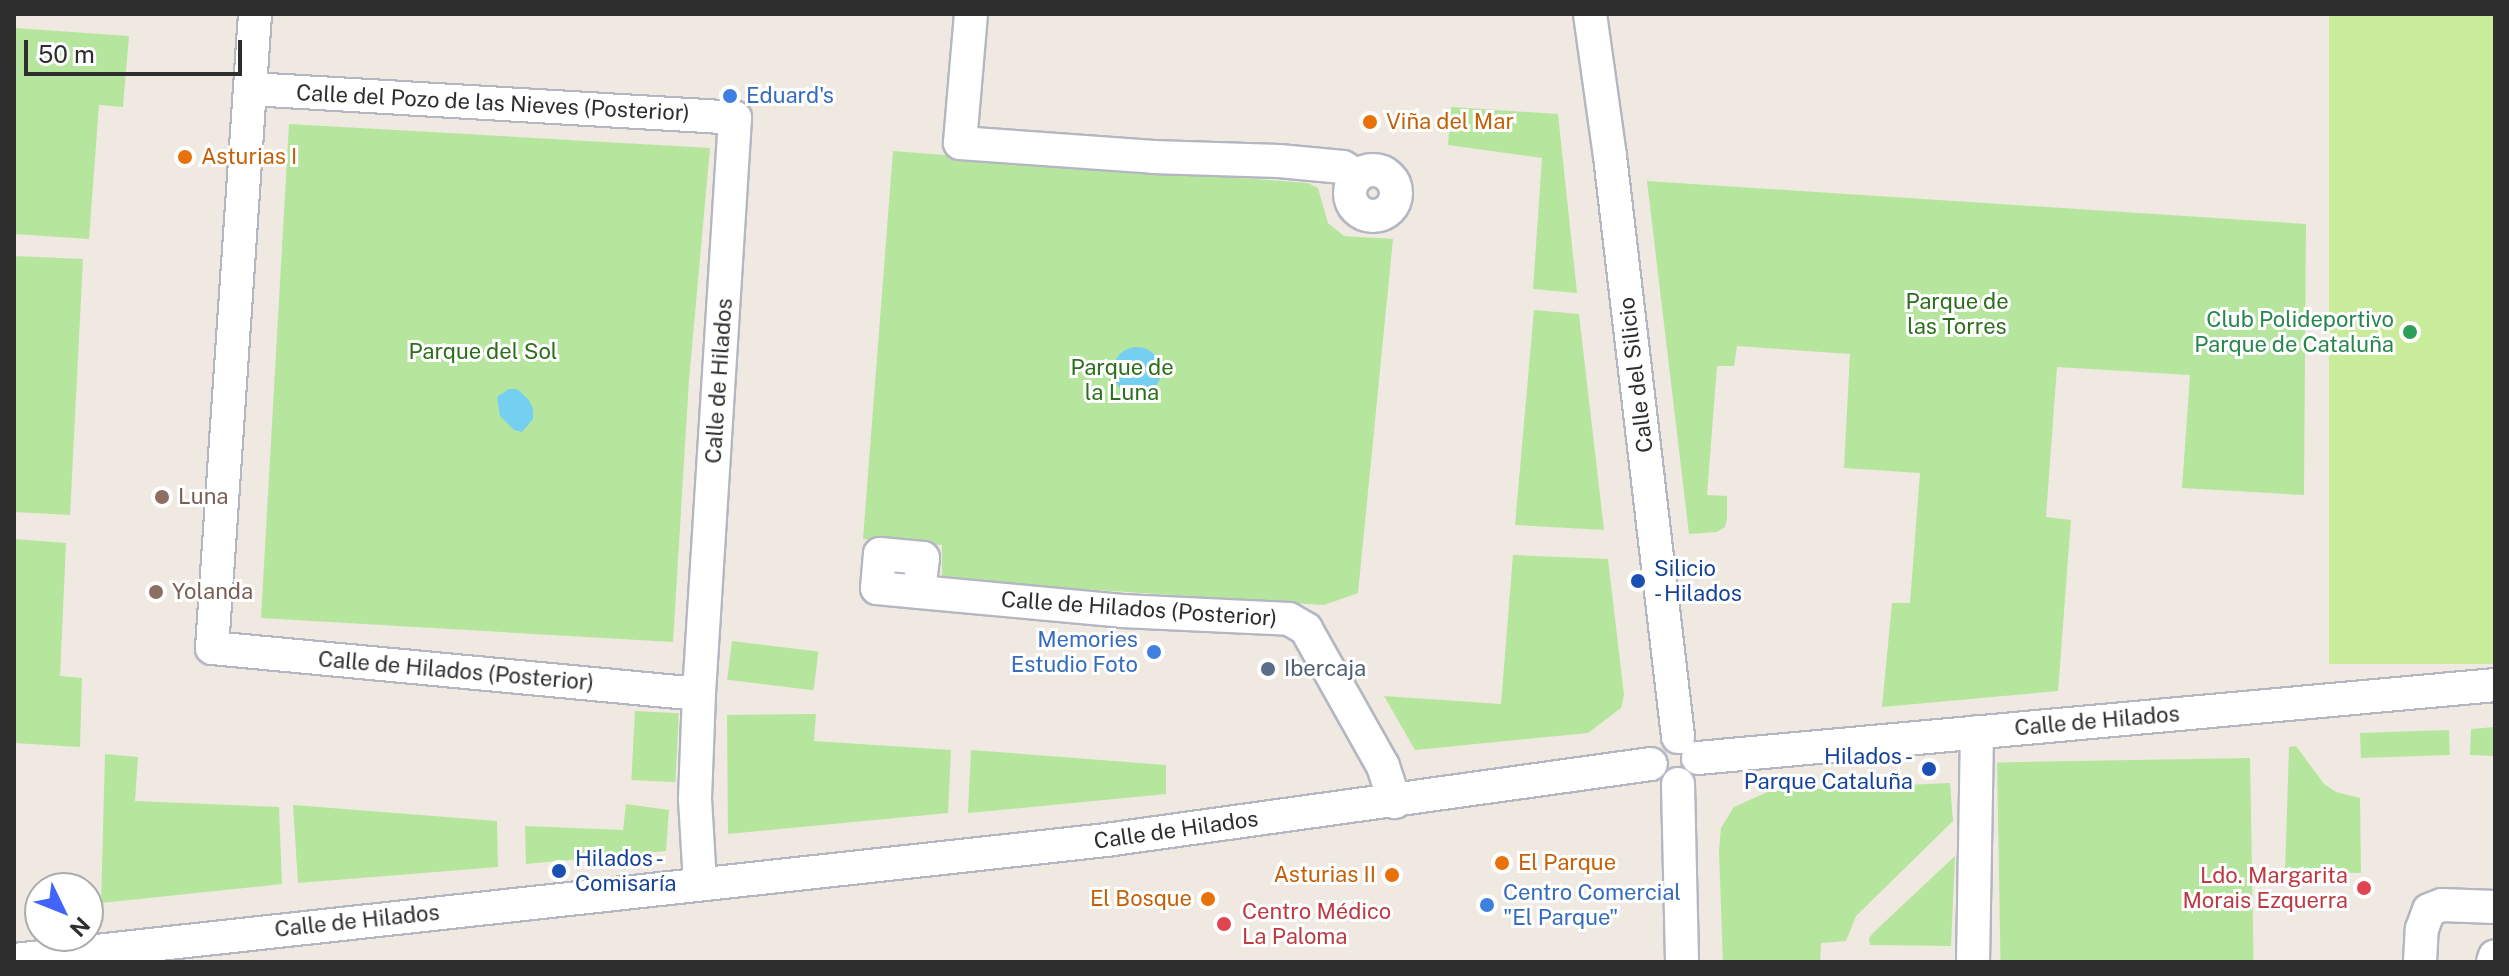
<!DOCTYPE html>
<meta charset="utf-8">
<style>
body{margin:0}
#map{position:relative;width:2509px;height:976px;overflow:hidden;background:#efe9e1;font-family:"Public Sans",sans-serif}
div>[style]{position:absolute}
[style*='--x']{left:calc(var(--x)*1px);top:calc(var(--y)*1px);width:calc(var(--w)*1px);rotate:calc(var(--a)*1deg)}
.green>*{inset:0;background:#b6e59e;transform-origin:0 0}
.pitch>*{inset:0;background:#c9ec9a;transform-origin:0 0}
.water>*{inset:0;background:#75cff0}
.round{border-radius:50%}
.roads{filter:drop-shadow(2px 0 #b4b7c1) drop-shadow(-2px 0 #b4b7c1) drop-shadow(0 2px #b4b7c1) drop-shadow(0 -2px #b4b7c1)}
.street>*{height:32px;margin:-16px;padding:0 16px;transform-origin:16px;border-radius:16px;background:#fff}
.street>.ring{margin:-16px;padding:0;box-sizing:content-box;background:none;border:32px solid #fff;border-radius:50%}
.dots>*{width:22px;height:22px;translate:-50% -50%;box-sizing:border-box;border:4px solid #fff;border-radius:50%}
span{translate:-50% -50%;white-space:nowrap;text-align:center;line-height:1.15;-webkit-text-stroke:6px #fff;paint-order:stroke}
.shop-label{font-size:22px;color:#366cbe}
.left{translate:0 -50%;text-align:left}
.right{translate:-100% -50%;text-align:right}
.street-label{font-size:22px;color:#2e2e2e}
.food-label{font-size:22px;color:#c56008}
.park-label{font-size:22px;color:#2c6e1b}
.leisure-label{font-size:22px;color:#27864d}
.education-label{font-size:22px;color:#785e54}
.transit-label{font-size:22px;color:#164399}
.service-label{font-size:22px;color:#4e5e75}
.health-label{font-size:22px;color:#be3a42}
.frame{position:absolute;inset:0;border:16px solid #2e2e2e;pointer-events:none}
.north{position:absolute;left:24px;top:872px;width:80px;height:80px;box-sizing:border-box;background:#fff;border:2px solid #ababab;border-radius:50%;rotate:133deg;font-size:22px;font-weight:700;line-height:32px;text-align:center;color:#2e2e2e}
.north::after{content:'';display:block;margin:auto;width:28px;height:36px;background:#4264fb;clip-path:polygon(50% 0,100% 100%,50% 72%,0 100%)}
.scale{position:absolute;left:24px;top:40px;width:218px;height:36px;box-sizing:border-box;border:4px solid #2e2e2e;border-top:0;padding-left:10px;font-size:24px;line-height:28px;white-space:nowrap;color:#2e2e2e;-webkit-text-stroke:6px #fff;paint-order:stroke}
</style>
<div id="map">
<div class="green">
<div style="clip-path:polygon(14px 28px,129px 36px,123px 107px,99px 105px,89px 239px,14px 234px)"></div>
<div style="clip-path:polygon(1451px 107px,1558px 114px,1577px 293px,1533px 289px,1542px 158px,1448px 145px)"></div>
<div style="clip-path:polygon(289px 124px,710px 148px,689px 380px,673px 642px,261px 618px)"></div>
<div style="clip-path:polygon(893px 151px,1308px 183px,1318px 188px,1328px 223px,1344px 236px,1393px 239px,1358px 593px,1324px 605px,942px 580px,942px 545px,863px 539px)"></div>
<div style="clip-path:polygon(1647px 181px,2306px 224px,2304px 495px,2182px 488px,2190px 375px,2057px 367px,2046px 517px,2071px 520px,2058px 691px,1882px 707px,1892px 603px,1910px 603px,1920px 473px,1844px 468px,1850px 354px,1737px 346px,1734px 366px,1717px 366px,1707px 495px,1727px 496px,1727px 518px,1725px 527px,1717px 532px,1689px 534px)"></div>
<div style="clip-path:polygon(14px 256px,83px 259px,70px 515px,14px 512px)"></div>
<div style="clip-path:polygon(1534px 310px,1579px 314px,1604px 530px,1515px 525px)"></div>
<div style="clip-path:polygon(14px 539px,66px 543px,60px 676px,82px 678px,80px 747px,14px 743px)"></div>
<div style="clip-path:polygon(1513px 555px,1608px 559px,1624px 695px,1621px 708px,1588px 733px,1415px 750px,1384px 696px,1501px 704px)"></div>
<div style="left:732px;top:641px;width:87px;height:39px;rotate:7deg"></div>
<div style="left:635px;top:711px;width:44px;height:69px;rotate:3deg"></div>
<div style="clip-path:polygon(816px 714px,814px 741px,951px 750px,948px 813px,728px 834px,727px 715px)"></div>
<div style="clip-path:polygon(2495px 727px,2495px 756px,2470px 755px,2471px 729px)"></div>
<div style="left:2449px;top:730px;width:25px;height:89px;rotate:88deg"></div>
<div style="clip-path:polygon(2296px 746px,2324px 784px,2336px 792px,2360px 798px,2361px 873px,2285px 872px,2289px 747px)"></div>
<div style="clip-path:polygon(971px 750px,1166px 765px,1166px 794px,968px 813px)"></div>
<div style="clip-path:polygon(105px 754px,138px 757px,135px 801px,279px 807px,282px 884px,101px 903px)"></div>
<div style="left:2250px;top:758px;width:204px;height:253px;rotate:89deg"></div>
<div style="clip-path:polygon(1950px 783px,1953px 821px,1856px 916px,1846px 941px,1821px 943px,1820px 962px,1723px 962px,1719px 851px,1721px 828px,1734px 807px,1770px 791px)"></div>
<div style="clip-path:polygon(626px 804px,669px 810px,666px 851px,526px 864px,525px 826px,623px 830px)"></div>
<div style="clip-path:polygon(293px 805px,497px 821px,498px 867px,298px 883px)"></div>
<div style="clip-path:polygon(1955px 856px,1951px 946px,1870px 945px,1869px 938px,1874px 932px)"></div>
</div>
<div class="pitch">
<div style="left:2329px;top:14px;width:166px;height:650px"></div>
</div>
<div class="water">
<div class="round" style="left:1113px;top:347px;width:48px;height:48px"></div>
<div style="clip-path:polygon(509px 389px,517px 389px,529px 400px,533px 409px,533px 419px,522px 432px,514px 430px,500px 416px,497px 397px)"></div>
</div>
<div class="roads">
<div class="street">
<div style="--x:255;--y:14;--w:635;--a:93.88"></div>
<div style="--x:212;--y:648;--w:489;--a:5.4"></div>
<div style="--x:971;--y:14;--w:129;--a:94.9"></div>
<div style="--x:960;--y:143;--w:194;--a:4.1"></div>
<div style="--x:1153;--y:157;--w:126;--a:1.8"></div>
<div style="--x:1279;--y:161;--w:64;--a:5.4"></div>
<div style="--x:1343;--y:167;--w:17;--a:33"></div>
<div style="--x:1590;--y:14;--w:143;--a:82"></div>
<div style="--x:1610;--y:156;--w:585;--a:83.32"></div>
<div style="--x:251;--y:89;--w:485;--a:3.4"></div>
<div style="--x:735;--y:118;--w:577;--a:93.58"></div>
<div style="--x:699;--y:694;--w:105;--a:92.2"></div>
<div style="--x:695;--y:799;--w:85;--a:86.6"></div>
<div class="ring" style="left:1350px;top:170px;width:14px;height:14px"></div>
<div style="--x:880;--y:554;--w:43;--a:5.3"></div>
<div style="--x:923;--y:558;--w:34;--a:97"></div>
<div style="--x:919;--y:592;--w:42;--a:-174.6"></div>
<div style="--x:877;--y:588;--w:34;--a:-85"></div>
<div style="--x:919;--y:592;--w:204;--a:5.3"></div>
<div style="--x:1122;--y:611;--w:167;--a:2.7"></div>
<div style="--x:1289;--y:619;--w:20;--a:30"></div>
<div style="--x:1306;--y:629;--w:157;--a:60.7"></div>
<div style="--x:1383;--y:766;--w:38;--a:72"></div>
<div style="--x:1698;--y:758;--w:800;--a:-5.23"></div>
<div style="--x:1678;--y:784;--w:178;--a:88.7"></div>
<div style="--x:14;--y:960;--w:1099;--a:-6.27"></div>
<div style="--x:1106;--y:840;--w:550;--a:-7.94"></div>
<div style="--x:1973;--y:962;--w:230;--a:-89"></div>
<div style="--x:2420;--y:962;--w:33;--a:-87"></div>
<div style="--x:2422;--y:929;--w:20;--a:-70"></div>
<div style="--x:2429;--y:910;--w:14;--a:-21"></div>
<div style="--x:2442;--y:905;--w:53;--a:2.2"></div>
<div style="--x:2493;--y:962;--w:6;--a:-72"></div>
</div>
</div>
<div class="dots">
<div style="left:730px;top:96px;background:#3f7fe0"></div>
<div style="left:1370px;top:122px;background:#e8710a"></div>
<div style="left:185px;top:157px;background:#e8710a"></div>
<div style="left:2410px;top:332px;background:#2e9e5b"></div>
<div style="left:162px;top:497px;background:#8d6e63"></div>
<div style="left:1638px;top:581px;background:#1a4fb4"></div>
<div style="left:156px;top:592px;background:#8d6e63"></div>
<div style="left:1154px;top:652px;background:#3f7fe0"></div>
<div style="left:1268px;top:669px;background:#5c6f8a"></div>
<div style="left:1929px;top:769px;background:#1a4fb4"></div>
<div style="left:1502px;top:863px;background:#e8710a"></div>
<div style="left:559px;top:871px;background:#1a4fb4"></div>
<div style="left:1392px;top:875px;background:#e8710a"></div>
<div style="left:2364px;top:888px;background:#e0444e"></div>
<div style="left:1208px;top:899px;background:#e8710a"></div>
<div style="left:1487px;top:905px;background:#3f7fe0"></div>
<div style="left:1224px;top:924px;background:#e0444e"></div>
</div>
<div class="shop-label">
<span class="left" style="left:746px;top:96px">Eduard's</span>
<span class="right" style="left:1138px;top:652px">Memories<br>Estudio Foto</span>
<span class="left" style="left:1503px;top:905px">Centro Comercial<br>"El Parque"</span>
</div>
<div class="street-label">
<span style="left:493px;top:103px;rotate:3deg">Calle del Pozo de las Nieves (Posterior)</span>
<span style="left:1636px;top:375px;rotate:-97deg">Calle del Silicio</span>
<span style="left:719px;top:381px;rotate:-86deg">Calle de Hilados</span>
<span style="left:1139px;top:609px;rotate:4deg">Calle de Hilados (Posterior)</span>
<span style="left:456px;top:671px;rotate:5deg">Calle de Hilados (Posterior)</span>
<span style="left:2097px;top:721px;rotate:-5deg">Calle de Hilados</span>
<span style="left:1176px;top:830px;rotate:-8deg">Calle de Hilados</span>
<span style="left:357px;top:921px;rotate:-6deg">Calle de Hilados</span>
</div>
<div class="food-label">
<span class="left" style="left:1386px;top:122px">Viña del Mar</span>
<span class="left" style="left:201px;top:157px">Asturias I</span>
<span class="left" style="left:1518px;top:863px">El Parque</span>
<span class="right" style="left:1376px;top:875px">Asturias II</span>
<span class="right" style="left:1192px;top:899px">El Bosque</span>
</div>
<div class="park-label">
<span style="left:1957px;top:314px">Parque de<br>las Torres</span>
<span style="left:483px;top:352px">Parque del Sol</span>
<span style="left:1122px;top:380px">Parque de<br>la Luna</span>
</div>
<div class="leisure-label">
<span class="right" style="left:2394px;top:332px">Club Polideportivo<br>Parque de Cataluña</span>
</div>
<div class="education-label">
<span class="left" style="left:178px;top:497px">Luna</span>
<span class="left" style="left:172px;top:592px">Yolanda</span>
</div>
<div class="transit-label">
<span class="left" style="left:1654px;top:581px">Silicio<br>- Hilados</span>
<span class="right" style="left:1913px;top:769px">Hilados -<br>Parque Cataluña</span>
<span class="left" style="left:575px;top:871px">Hilados -<br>Comisaría</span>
</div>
<div class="service-label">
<span class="left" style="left:1284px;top:669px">Ibercaja</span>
</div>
<div class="health-label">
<span class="right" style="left:2348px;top:888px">Ldo. Margarita<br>Morais Ezquerra</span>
<span class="left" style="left:1242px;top:924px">Centro Médico<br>La Paloma</span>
</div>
<div class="frame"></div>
<div class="north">N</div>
<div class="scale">50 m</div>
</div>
